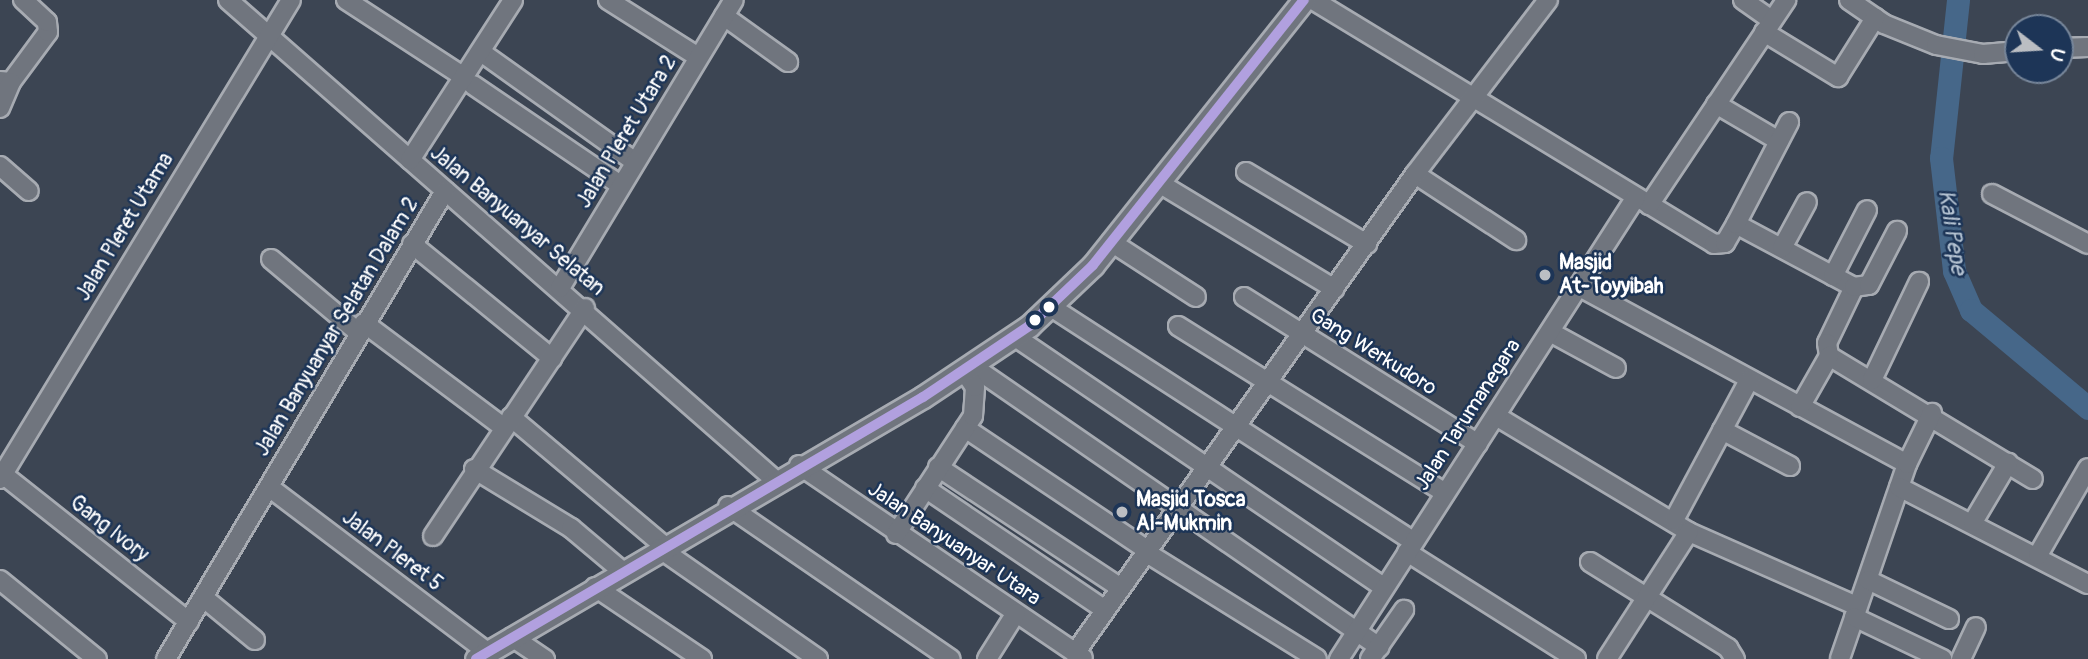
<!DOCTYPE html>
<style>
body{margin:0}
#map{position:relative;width:2088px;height:659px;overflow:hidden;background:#3c4553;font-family:Pangolin,sans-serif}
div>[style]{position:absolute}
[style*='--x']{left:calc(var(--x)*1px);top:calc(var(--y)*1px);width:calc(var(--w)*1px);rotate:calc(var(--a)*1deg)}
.river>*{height:23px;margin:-11.5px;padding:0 11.5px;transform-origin:11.5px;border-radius:11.5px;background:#466789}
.roads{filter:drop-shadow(2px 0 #a7abb2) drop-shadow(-2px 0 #a7abb2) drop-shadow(0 2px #a7abb2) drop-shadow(0 -2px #a7abb2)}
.minor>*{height:18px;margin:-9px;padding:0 9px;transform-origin:9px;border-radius:9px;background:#70757e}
.major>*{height:21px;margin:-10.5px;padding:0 10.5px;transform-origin:10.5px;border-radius:10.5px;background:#70757e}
.bus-1>*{height:10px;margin:-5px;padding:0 5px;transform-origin:5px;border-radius:5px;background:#b1a0df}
.dots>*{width:19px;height:19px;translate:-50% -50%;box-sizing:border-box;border:4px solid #1d3557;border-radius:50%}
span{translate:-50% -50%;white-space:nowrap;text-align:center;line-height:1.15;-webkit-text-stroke:5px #1d3557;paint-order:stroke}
.street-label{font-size:21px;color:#fff}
.poi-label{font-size:21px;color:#fff;font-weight:700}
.left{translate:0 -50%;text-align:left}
.water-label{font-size:23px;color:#b5c3d2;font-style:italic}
.north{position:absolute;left:2004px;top:14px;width:70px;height:70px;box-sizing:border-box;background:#1d3557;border:2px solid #77869a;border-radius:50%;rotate:107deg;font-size:19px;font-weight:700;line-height:28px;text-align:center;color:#fff}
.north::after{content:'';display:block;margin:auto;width:24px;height:32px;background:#bbbec3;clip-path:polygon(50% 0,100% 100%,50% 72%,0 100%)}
</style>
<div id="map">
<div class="river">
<div style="--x:1958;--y:0;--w:159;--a:96.1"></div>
<div style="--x:1941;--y:158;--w:114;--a:83.4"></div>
<div style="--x:1954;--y:271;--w:43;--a:66.4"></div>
<div style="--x:1971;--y:310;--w:153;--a:39.9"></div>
</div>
<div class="roads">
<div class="minor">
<div style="--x:228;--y:0;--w:726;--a:41.26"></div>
<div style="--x:346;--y:0;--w:141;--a:33.1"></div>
<div style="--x:608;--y:0;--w:107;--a:32.3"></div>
<div style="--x:1313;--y:0;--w:469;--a:31.3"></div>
<div style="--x:1714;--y:244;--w:11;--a:-5"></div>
<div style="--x:1725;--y:243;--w:22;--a:-60"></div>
<div style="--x:1736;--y:224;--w:134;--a:28.1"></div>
<div style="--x:1854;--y:287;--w:62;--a:115.7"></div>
<div style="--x:1827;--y:343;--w:13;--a:81"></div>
<div style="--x:1829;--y:356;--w:238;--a:31.1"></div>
<div style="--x:1743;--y:0;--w:35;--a:35"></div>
<div style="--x:1849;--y:0;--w:42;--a:34.4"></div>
<div style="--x:1884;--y:24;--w:56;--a:22"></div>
<div style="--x:1936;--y:45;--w:48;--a:10.8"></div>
<div style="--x:1983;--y:54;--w:35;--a:-5"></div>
<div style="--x:724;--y:16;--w:79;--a:35.7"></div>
<div style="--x:1764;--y:32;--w:87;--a:31.3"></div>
<div style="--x:1838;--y:77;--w:70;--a:-57.9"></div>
<div style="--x:2060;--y:48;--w:28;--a:-2"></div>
<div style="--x:481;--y:52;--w:188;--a:35.5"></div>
<div style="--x:0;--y:81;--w:11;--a:5"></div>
<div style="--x:11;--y:82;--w:62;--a:-53.5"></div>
<div style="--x:48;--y:32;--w:10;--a:-96"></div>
<div style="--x:47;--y:22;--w:33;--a:-137"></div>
<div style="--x:473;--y:85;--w:178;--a:34.2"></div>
<div style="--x:1716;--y:104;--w:73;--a:30.4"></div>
<div style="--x:0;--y:108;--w:28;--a:-67"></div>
<div style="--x:410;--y:160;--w:190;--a:-57.2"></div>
<div style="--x:0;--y:166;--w:38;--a:41"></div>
<div style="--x:1246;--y:172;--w:141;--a:30.8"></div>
<div style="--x:1415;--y:174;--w:121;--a:33.2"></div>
<div style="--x:1159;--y:183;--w:205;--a:31.1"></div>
<div style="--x:1992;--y:194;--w:108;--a:27.5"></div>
<div style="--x:1649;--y:205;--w:247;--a:-56.2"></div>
<div style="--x:1736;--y:224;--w:115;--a:-62.5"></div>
<div style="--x:1111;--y:242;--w:101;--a:32.9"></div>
<div style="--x:412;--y:244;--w:181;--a:39.2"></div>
<div style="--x:1782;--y:248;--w:52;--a:-61.5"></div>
<div style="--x:271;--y:259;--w:114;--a:40"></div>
<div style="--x:1833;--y:276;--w:74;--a:-62.7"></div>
<div style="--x:1578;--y:286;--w:374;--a:28.4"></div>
<div style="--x:1907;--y:464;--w:206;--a:109"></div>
<div style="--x:1854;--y:287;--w:15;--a:-8"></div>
<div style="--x:1869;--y:285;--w:61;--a:-62.6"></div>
<div style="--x:560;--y:288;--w:336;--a:-58.9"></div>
<div style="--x:1244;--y:297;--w:276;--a:32.1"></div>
<div style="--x:1051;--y:307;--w:431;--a:32.9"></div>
<div style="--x:364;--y:323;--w:174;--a:36.8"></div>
<div style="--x:1178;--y:326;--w:315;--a:32"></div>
<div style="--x:1550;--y:332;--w:75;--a:28.6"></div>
<div style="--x:1014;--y:336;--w:447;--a:34.2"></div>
<div style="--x:972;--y:366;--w:495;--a:34.6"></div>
<div style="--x:1872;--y:380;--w:109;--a:-64.4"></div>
<div style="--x:1800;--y:407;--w:59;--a:-60.4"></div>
<div style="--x:1496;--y:416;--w:225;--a:31"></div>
<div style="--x:1689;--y:532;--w:184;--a:23.8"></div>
<div style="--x:511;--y:417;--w:199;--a:40.1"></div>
<div style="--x:965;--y:428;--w:221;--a:33.8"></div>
<div style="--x:1722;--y:430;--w:77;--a:27.9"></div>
<div style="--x:1907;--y:464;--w:57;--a:-63.9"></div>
<div style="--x:799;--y:465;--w:343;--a:34.2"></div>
<div style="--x:938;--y:467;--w:219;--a:33.5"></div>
<div style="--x:474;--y:469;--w:114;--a:31.3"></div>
<div style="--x:571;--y:528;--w:67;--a:40.1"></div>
<div style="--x:0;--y:472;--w:241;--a:38.4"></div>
<div style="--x:0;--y:479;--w:560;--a:-58.72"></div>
<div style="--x:269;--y:487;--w:273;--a:37.1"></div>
<div style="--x:1899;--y:487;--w:212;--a:27.2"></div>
<div style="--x:925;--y:488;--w:217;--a:34.1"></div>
<div style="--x:728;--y:506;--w:270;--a:34.5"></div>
<div style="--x:1674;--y:520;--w:159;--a:-61.8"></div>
<div style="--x:1973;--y:522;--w:69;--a:-59.3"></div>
<div style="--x:896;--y:534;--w:141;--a:-56.9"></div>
<div style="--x:973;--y:416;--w:29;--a:-86"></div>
<div style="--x:975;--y:387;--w:19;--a:-125"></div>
<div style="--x:433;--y:536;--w:274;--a:-56.3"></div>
<div style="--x:659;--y:548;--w:194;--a:34.9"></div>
<div style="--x:1407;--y:552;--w:200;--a:32.3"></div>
<div style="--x:1147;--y:553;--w:200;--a:31.9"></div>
<div style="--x:2038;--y:555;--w:100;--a:-60.1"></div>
<div style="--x:1590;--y:562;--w:163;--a:31.9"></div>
<div style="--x:1728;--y:648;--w:13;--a:58"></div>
<div style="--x:0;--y:580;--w:125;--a:39.2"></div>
<div style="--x:1868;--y:580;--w:90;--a:25.7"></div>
<div style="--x:595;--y:587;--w:129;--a:33.9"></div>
<div style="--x:204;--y:598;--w:66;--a:39.5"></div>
<div style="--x:1854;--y:617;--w:98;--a:25.5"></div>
<div style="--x:512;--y:637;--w:40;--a:34"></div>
<div style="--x:1075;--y:653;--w:587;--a:-54.63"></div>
<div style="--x:1415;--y:174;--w:219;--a:-52.6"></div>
<div style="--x:166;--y:659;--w:545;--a:-59.2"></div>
<div style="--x:987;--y:659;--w:54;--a:-57.8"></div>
<div style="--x:1339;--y:659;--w:549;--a:-57.26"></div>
<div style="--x:1370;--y:659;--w:60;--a:-55.2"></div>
<div style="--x:1607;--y:659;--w:151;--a:-57.2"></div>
<div style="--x:1961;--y:659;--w:35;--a:-65"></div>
</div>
<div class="major">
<div style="--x:476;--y:659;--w:518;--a:-30.38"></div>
<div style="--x:923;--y:397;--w:128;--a:-33.8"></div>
<div style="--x:1029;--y:326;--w:88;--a:-43.6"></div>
<div style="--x:1093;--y:265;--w:339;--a:-51.5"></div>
</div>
</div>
<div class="bus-1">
<div style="--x:476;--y:659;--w:518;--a:-30.38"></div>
<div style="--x:923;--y:397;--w:128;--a:-33.8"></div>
<div style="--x:1029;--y:326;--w:88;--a:-43.6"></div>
<div style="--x:1093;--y:265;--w:339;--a:-51.5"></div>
</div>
<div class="dots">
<div style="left:1545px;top:275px;background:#bbbec3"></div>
<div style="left:1049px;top:307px;background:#fff"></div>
<div style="left:1035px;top:320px;background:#fff"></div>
<div style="left:1122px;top:512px;background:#bbbec3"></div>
</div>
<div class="street-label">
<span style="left:627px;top:132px;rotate:-59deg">Jalan Pleret Utara 2</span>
<span style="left:517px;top:221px;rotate:40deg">Jalan Banyuanyar Selatan</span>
<span style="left:125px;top:227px;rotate:-59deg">Jalan Pleret Utama</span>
<span style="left:337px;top:327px;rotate:-59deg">Jalan Banyuanyar Selatan Dalam 2</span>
<span style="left:1373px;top:352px;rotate:32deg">Gang Werkudoro</span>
<span style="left:1468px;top:415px;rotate:-57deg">Jalan Tarumanegara</span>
<span style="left:109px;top:529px;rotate:38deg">Gang Ivory</span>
<span style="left:954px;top:544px;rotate:34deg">Jalan Banyuanyar Utara</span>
<span style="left:392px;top:551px;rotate:37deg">Jalan Pleret 5</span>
</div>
<div class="poi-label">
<span class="left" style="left:1559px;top:275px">Masjid<br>At-Toyyibah</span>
<span class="left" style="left:1136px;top:512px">Masjid Tosca<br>Al-Mukmin</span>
</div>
<div class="water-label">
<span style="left:1952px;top:232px;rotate:81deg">Kali Pepe</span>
</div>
<div class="north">U</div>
</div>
